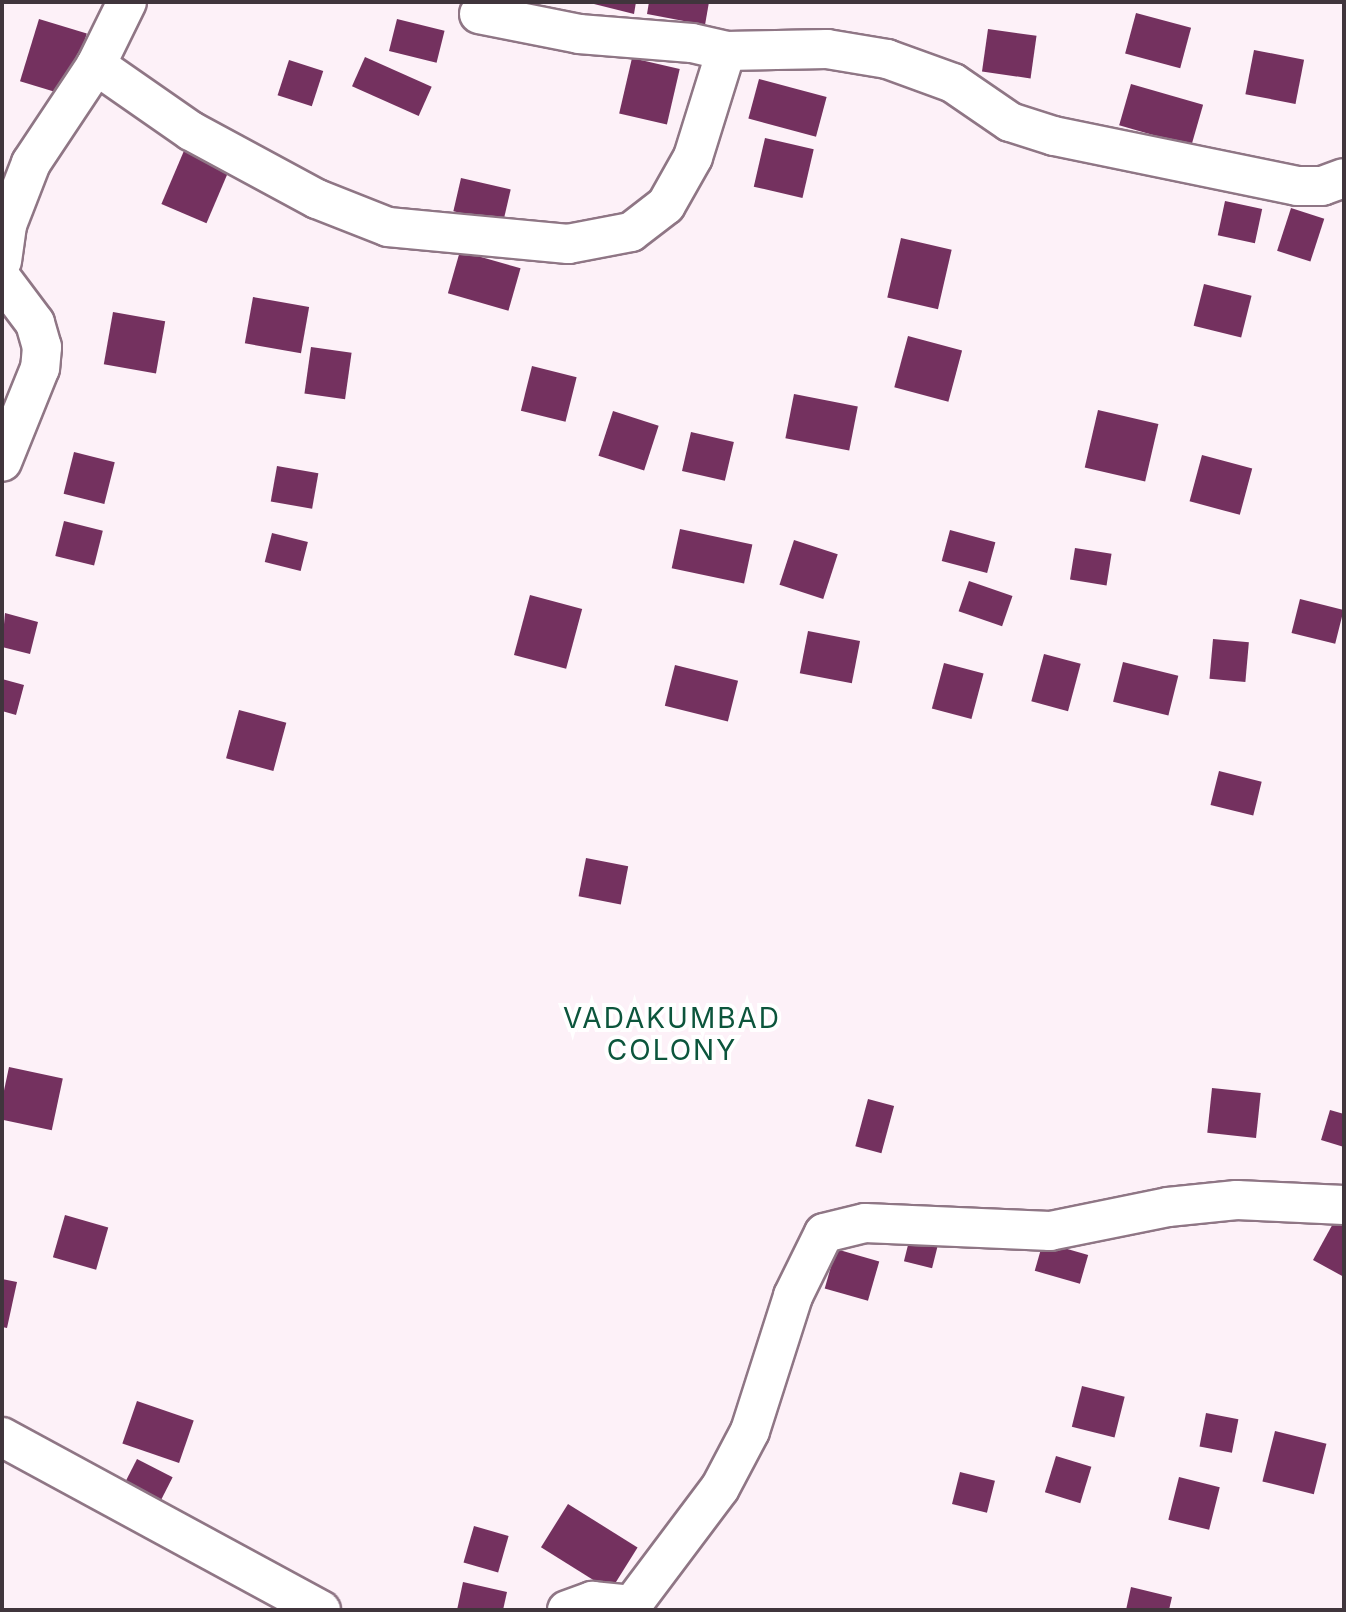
<!DOCTYPE html>
<style>
body{margin:0}
#map{position:relative;width:1346px;height:1612px;overflow:hidden;background:#fdf1f8;font-family:Inter,sans-serif}
div>[style]{position:absolute}
[style*='--x']{left:calc(var(--x)*1px);top:calc(var(--y)*1px);width:calc(var(--w)*1px);rotate:calc(var(--a)*1deg)}
.building>*{inset:0;background:#74315f;transform-origin:0 0}
.roads{filter:drop-shadow(2px 0 #8f7685) drop-shadow(-2px 0 #8f7685) drop-shadow(0 2px #8f7685) drop-shadow(0 -2px #8f7685)}
.minor>*{height:38px;margin:-19px;padding:0 19px;transform-origin:19px;border-radius:19px;background:#fff}
span{translate:-50% -50%;white-space:nowrap;text-align:center;line-height:1.15;-webkit-text-stroke:8px #fff;paint-order:stroke}
.neighbourhood-label{font-size:28px;color:#0c553c;letter-spacing:2px}
.frame{position:absolute;inset:0;border:4px solid #40353c;pointer-events:none}
</style>
<div id="map">
<div class="building">
<div style="clip-path:polygon(586px 2px,636px 2px,634px 14px)"></div>
<div style="clip-path:polygon(649px 2px,709px 2px,705px 25px,647px 14px)"></div>
<div style="left:1136px;top:13px;width:57px;height:42px;rotate:15deg"></div>
<div style="left:39px;top:19px;width:50px;height:65px;rotate:17deg"></div>
<div style="left:397px;top:19px;width:49px;height:33px;rotate:14deg"></div>
<div style="left:988px;top:29px;width:49px;height:43px;rotate:8deg"></div>
<div style="left:1254px;top:50px;width:51px;height:45px;rotate:11deg"></div>
<div style="left:365px;top:57px;width:73px;height:32px;rotate:24deg"></div>
<div style="left:632px;top:58px;width:49px;height:57px;rotate:13deg"></div>
<div style="left:289px;top:60px;width:36px;height:37px;rotate:18deg"></div>
<div style="left:759px;top:79px;width:70px;height:41px;rotate:15deg"></div>
<div style="left:1131px;top:84px;width:75px;height:43px;rotate:16deg"></div>
<div style="left:765px;top:138px;width:50px;height:50px;rotate:13deg"></div>
<div style="left:186px;top:146px;width:49px;height:63px;rotate:23deg"></div>
<div style="left:461px;top:178px;width:51px;height:34px;rotate:13deg"></div>
<div style="left:1225px;top:201px;width:38px;height:35px;rotate:12deg"></div>
<div style="left:1291px;top:208px;width:35px;height:45px;rotate:18deg"></div>
<div style="left:901px;top:238px;width:52px;height:61px;rotate:13deg"></div>
<div style="left:460px;top:251px;width:63px;height:44px;rotate:16deg"></div>
<div style="left:1204px;top:284px;width:49px;height:43px;rotate:14deg"></div>
<div style="left:253px;top:297px;width:57px;height:47px;rotate:10deg"></div>
<div style="left:113px;top:312px;width:53px;height:53px;rotate:10deg"></div>
<div style="left:908px;top:336px;width:56px;height:53px;rotate:15deg"></div>
<div style="left:311px;top:347px;width:41px;height:47px;rotate:8deg"></div>
<div style="left:532px;top:366px;width:46px;height:46px;rotate:14deg"></div>
<div style="left:794px;top:394px;width:65px;height:45px;rotate:11deg"></div>
<div style="left:1098px;top:410px;width:62px;height:59px;rotate:13deg"></div>
<div style="left:613px;top:411px;width:48px;height:47px;rotate:18deg"></div>
<div style="left:691px;top:432px;width:44px;height:40px;rotate:13deg"></div>
<div style="left:74px;top:452px;width:42px;height:43px;rotate:14deg"></div>
<div style="left:1202px;top:455px;width:52px;height:48px;rotate:15deg"></div>
<div style="left:277px;top:466px;width:42px;height:36px;rotate:10deg"></div>
<div style="left:64px;top:521px;width:40px;height:36px;rotate:14deg"></div>
<div style="left:680px;top:529px;width:74px;height:40px;rotate:12deg"></div>
<div style="left:950px;top:530px;width:47px;height:32px;rotate:15deg"></div>
<div style="left:272px;top:533px;width:37px;height:30px;rotate:14deg"></div>
<div style="left:794px;top:540px;width:46px;height:47px;rotate:18deg"></div>
<div style="left:1075px;top:548px;width:37px;height:32px;rotate:9deg"></div>
<div style="left:969px;top:581px;width:46px;height:32px;rotate:19deg"></div>
<div style="left:530px;top:595px;width:54px;height:62px;rotate:15deg"></div>
<div style="left:1300px;top:599px;width:45px;height:35px;rotate:14deg"></div>
<div style="clip-path:polygon(5px 613px,38px 622px,30px 654px,2px 647px)"></div>
<div style="left:808px;top:631px;width:53px;height:43px;rotate:11deg"></div>
<div style="left:1213px;top:639px;width:36px;height:40px;rotate:5deg"></div>
<div style="left:1044px;top:654px;width:38px;height:49px;rotate:15deg"></div>
<div style="left:1123px;top:662px;width:57px;height:41px;rotate:14deg"></div>
<div style="left:944px;top:663px;width:41px;height:47px;rotate:15deg"></div>
<div style="left:675px;top:665px;width:65px;height:42px;rotate:14deg"></div>
<div style="clip-path:polygon(2px 679px,24px 685px,16px 715px,2px 711px)"></div>
<div style="left:239px;top:710px;width:49px;height:50px;rotate:15deg"></div>
<div style="left:1219px;top:771px;width:44px;height:35px;rotate:14deg"></div>
<div style="left:586px;top:858px;width:43px;height:39px;rotate:11deg"></div>
<div style="left:9px;top:1067px;width:55px;height:53px;rotate:12deg"></div>
<div style="left:1212px;top:1088px;width:49px;height:45px;rotate:6deg"></div>
<div style="left:868px;top:1099px;width:27px;height:49px;rotate:15deg"></div>
<div style="clip-path:polygon(1330px 1110px,1344px 1114px,1344px 1147px,1321px 1140px)"></div>
<div style="clip-path:polygon(1341px 1209px,1344px 1211px,1344px 1277px,1313px 1260px)"></div>
<div style="left:65px;top:1215px;width:45px;height:44px;rotate:16deg"></div>
<div style="left:910px;top:1237px;width:29px;height:25px;rotate:14deg"></div>
<div style="left:1043px;top:1242px;width:47px;height:30px;rotate:16deg"></div>
<div style="left:836px;top:1249px;width:45px;height:41px;rotate:16deg"></div>
<div style="clip-path:polygon(2px 1279px,17px 1282px,7px 1328px,2px 1327px)"></div>
<div style="left:1082px;top:1386px;width:44px;height:42px;rotate:14deg"></div>
<div style="left:137px;top:1401px;width:60px;height:45px;rotate:19deg"></div>
<div style="left:1206px;top:1413px;width:33px;height:34px;rotate:11deg"></div>
<div style="left:1275px;top:1431px;width:53px;height:52px;rotate:14deg"></div>
<div style="left:1056px;top:1456px;width:37px;height:38px;rotate:17deg"></div>
<div style="left:137px;top:1459px;width:40px;height:34px;rotate:27deg"></div>
<div style="left:960px;top:1472px;width:36px;height:33px;rotate:14deg"></div>
<div style="left:1179px;top:1477px;width:42px;height:44px;rotate:14deg"></div>
<div style="left:568px;top:1504px;width:82px;height:51px;rotate:32deg"></div>
<div style="left:474px;top:1526px;width:36px;height:38px;rotate:16deg"></div>
<div style="clip-path:polygon(463px 1582px,507px 1592px,503px 1610px,457px 1610px)"></div>
<div style="clip-path:polygon(1131px 1587px,1172px 1597px,1169px 1610px,1126px 1610px)"></div>
</div>
<div class="roads">
<div class="minor">
<div style="--x:479;--y:14;--w:102;--a:11.3"></div>
<div style="--x:579;--y:34;--w:113;--a:4.6"></div>
<div style="--x:692;--y:43;--w:35;--a:13"></div>
<div style="--x:96;--y:65;--w:116;--a:34.8"></div>
<div style="--x:191;--y:131;--w:143;--a:28.4"></div>
<div style="--x:317;--y:199;--w:76;--a:21.5"></div>
<div style="--x:388;--y:227;--w:181;--a:5.4"></div>
<div style="--x:568;--y:244;--w:64;--a:-10.8"></div>
<div style="--x:631;--y:232;--w:44;--a:-37.6"></div>
<div style="--x:666;--y:205;--w:55;--a:-60.6"></div>
<div style="--x:693;--y:157;--w:111;--a:-72.7"></div>
<div style="--x:726;--y:51;--w:101;--a:-1.1"></div>
<div style="--x:827;--y:49;--w:61;--a:9.5"></div>
<div style="--x:887;--y:59;--w:70;--a:20"></div>
<div style="--x:953;--y:83;--w:69;--a:34.4"></div>
<div style="--x:1010;--y:122;--w:46;--a:17.7"></div>
<div style="--x:1054;--y:136;--w:248;--a:11.6"></div>
<div style="--x:1297;--y:186;--w:25;--a:0"></div>
<div style="--x:1322;--y:186;--w:23;--a:-20"></div>
<div style="--x:2;--y:261;--w:36;--a:-82"></div>
<div style="--x:7;--y:225;--w:66;--a:-68.8"></div>
<div style="--x:31;--y:163;--w:118;--a:-56.4"></div>
<div style="--x:96;--y:65;--w:70;--a:-63.8"></div>
<div style="--x:2;--y:279;--w:55;--a:53.1"></div>
<div style="--x:35;--y:323;--w:25;--a:74"></div>
<div style="--x:42;--y:347;--w:21;--a:95"></div>
<div style="--x:40;--y:368;--w:101;--a:112"></div>
<div style="--x:2;--y:1437;--w:363;--a:28.5"></div>
<div style="--x:567;--y:1610;--w:27;--a:-20"></div>
<div style="--x:592;--y:1601;--w:40;--a:5.7"></div>
<div style="--x:632;--y:1605;--w:146;--a:-53.1"></div>
<div style="--x:720;--y:1488;--w:64;--a:-62.2"></div>
<div style="--x:750;--y:1431;--w:142;--a:-72.3"></div>
<div style="--x:793;--y:1296;--w:70;--a:-63.8"></div>
<div style="--x:824;--y:1233;--w:42;--a:-13.7"></div>
<div style="--x:865;--y:1223;--w:185;--a:2.5"></div>
<div style="--x:1050;--y:1231;--w:120;--a:-11.5"></div>
<div style="--x:1168;--y:1207;--w:69;--a:-5.8"></div>
<div style="--x:1237;--y:1200;--w:107;--a:2.7"></div>
</div>
</div>
<div class="neighbourhood-label">
<span style="left:672px;top:1034px">VADAKUMBAD<br>COLONY</span>
</div>
<div class="frame"></div>
</div>
